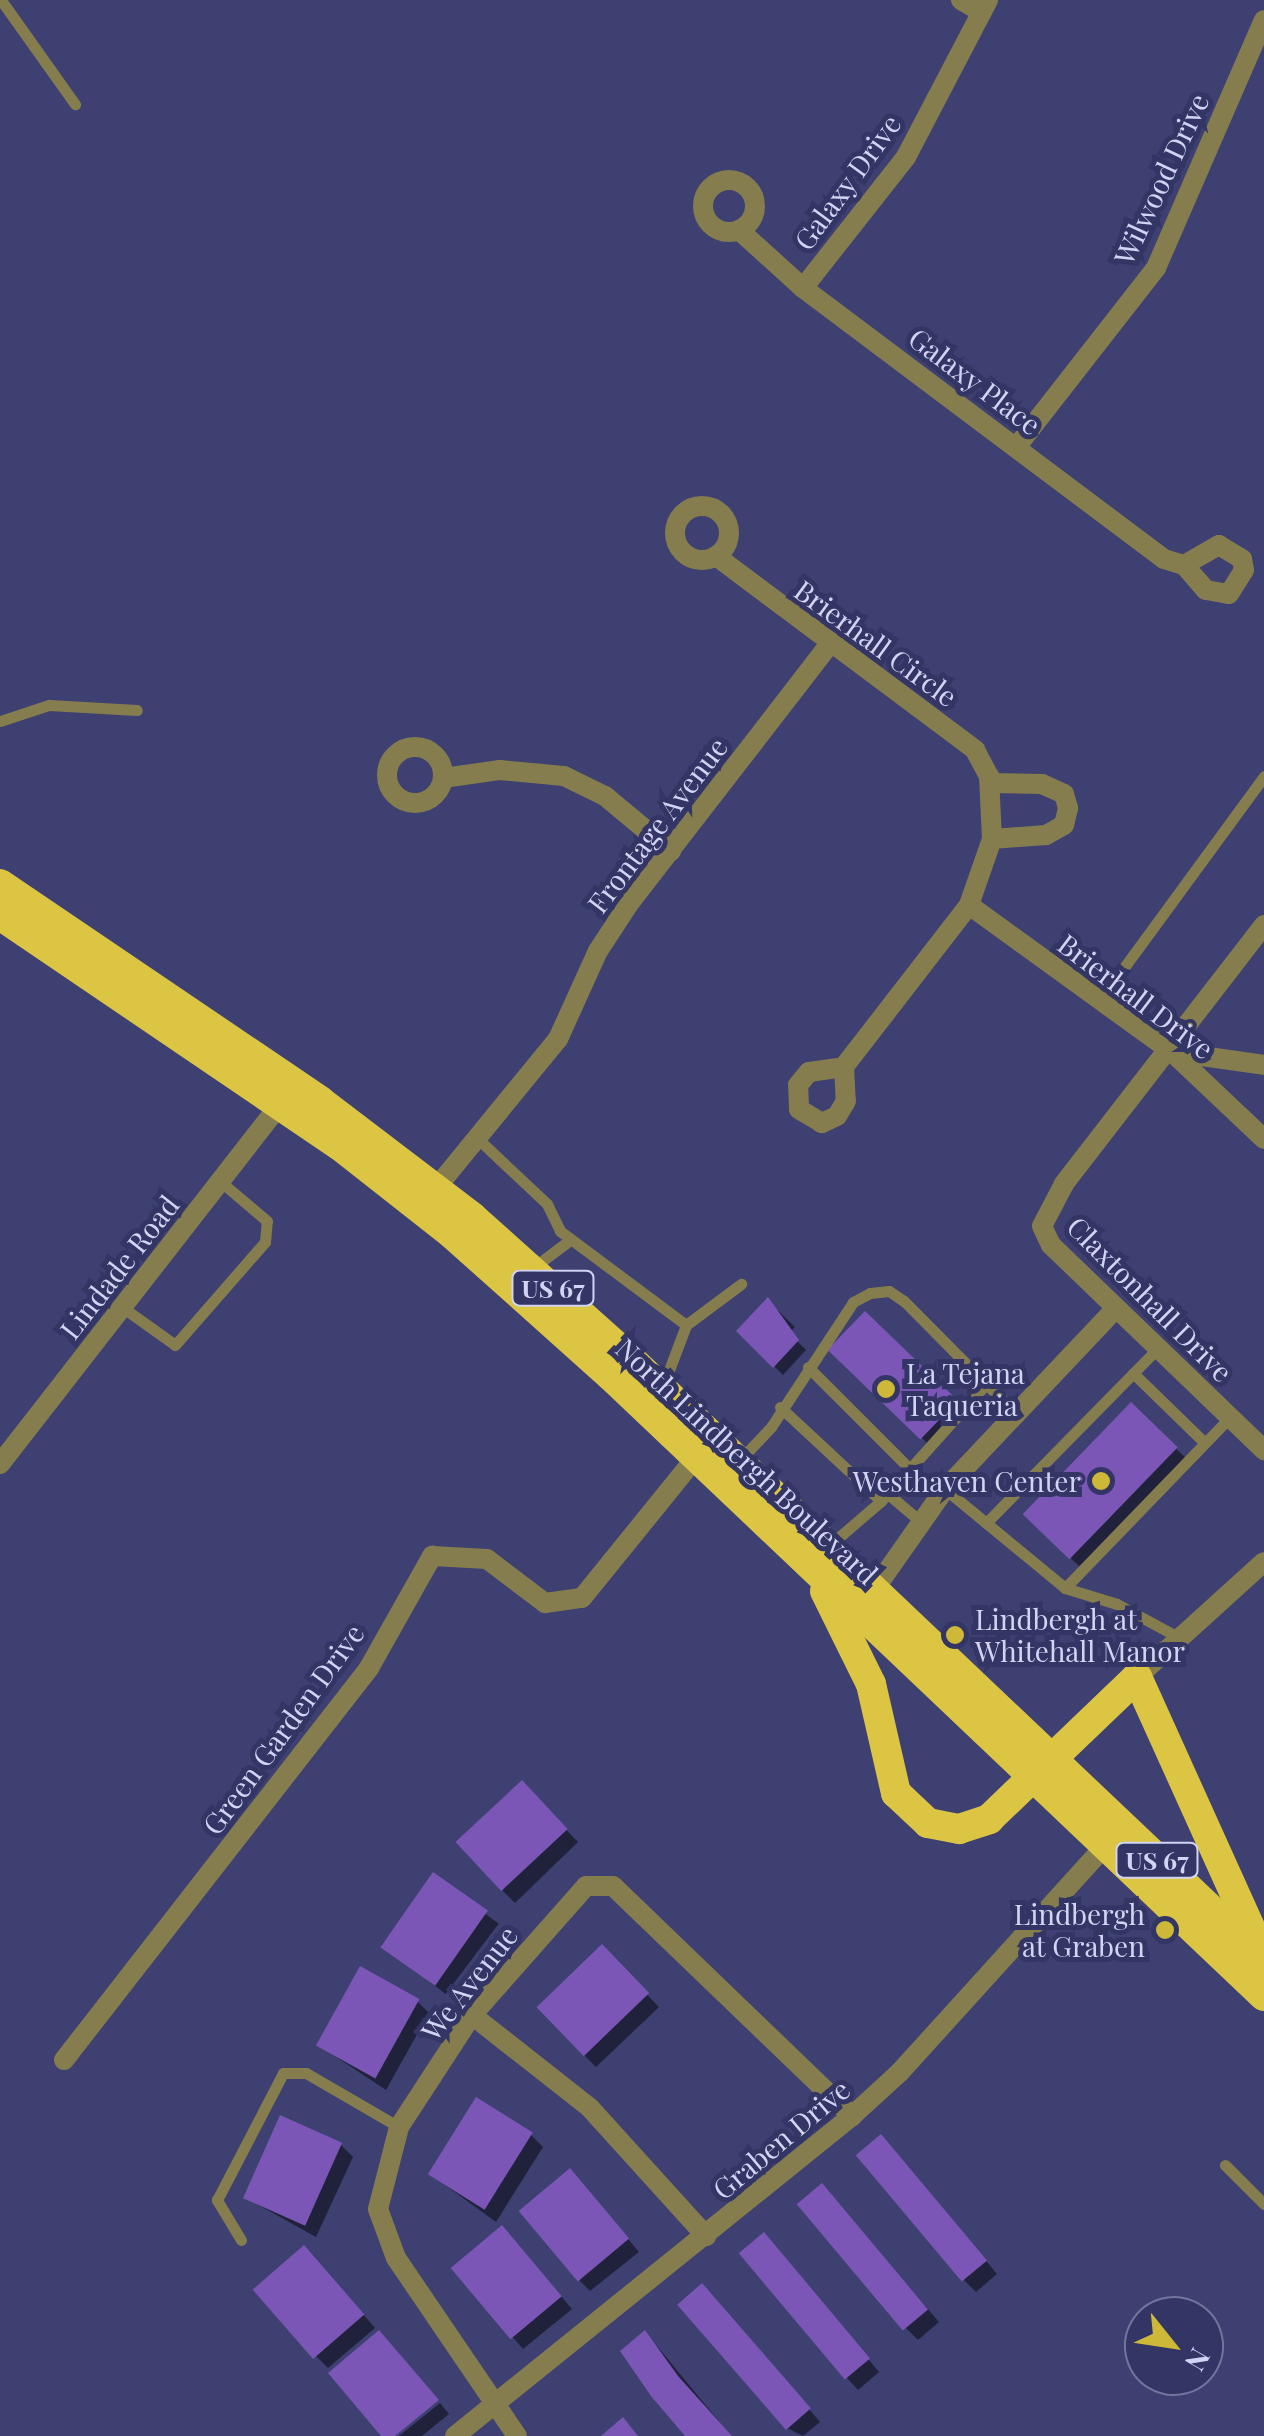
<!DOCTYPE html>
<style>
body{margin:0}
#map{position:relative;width:1264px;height:2436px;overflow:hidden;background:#3d4071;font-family:"Playfair Display",serif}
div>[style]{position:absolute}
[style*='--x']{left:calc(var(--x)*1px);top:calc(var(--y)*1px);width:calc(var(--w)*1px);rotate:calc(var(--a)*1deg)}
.shadow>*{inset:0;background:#0007;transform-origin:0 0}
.building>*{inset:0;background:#7b56b6;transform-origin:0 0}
.lane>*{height:11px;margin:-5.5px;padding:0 5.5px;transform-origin:5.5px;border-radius:5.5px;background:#857d4e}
.street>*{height:20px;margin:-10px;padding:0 10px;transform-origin:10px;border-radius:10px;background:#857d4e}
.street>.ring{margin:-10px;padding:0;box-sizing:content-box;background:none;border:20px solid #857d4e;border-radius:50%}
.highway>*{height:30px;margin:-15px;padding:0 15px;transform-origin:15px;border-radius:15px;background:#dcc543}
.dots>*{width:28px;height:28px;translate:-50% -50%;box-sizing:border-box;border:5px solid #333565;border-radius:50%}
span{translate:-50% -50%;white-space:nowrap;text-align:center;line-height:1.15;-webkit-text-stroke:10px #333565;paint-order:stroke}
.shield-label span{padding:2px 8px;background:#333565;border:2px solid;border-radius:8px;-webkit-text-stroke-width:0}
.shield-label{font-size:25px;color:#d1d5f3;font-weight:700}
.street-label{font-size:28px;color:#d1d5f3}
.poi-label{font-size:28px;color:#d1d5f3}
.left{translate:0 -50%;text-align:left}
.right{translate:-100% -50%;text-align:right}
.north{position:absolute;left:1124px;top:2296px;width:100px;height:100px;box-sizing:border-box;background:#333565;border:2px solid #72759e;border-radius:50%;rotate:120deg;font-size:28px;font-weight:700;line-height:40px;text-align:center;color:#d1d5f3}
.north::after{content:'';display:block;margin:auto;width:35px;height:45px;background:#ceb837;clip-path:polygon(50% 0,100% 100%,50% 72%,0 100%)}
</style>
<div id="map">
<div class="shadow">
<div style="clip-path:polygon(768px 1301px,795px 1327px,789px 1333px,806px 1350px,783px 1375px,739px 1331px)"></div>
<div style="left:865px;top:1315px;width:138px;height:49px;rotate:44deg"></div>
<div style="left:1132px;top:1406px;width:74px;height:152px;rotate:44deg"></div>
<div style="clip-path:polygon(522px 1784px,578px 1842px,515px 1903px,503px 1891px)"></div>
<div style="left:434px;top:1875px;width:81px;height:88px;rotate:37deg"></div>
<div style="clip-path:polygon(602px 1948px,659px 2007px,596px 2067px,584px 2055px)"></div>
<div style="clip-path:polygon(417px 2001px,429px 2013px,386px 2090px,318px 2045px)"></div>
<div style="clip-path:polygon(531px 2135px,543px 2147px,496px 2222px,430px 2174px)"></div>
<div style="clip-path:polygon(340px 2144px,353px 2157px,316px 2237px,246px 2198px)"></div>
<div style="clip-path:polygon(893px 2149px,997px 2274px,976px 2292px,964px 2280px)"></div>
<div style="clip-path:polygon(582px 2183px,639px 2252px,590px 2291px,578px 2279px)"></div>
<div style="clip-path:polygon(834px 2199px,939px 2322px,918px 2340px,906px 2328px)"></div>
<div style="clip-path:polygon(514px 2241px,572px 2309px,523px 2349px,454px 2269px)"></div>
<div style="clip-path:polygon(776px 2247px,879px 2372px,858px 2390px,847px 2378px)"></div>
<div style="clip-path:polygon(316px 2260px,375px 2328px,328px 2368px,316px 2356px)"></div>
<div style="clip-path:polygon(714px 2298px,820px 2422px,803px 2436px,787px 2428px,681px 2305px)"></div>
<div style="clip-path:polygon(645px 2334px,657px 2346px,731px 2436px,694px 2436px)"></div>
<div style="clip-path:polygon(440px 2403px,449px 2414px,422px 2436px,399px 2436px)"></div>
</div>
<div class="building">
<div style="clip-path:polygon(768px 1297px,799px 1340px,773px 1368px,736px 1331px)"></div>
<div style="left:865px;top:1311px;width:129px;height:54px;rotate:44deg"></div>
<div style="left:1131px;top:1402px;width:65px;height:156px;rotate:44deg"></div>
<div style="left:522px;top:1780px;width:67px;height:91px;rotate:47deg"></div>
<div style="left:433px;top:1872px;width:67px;height:92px;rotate:35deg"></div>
<div style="left:602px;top:1944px;width:68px;height:91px;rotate:46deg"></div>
<div style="left:360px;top:1966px;width:68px;height:91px;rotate:29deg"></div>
<div style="left:476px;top:2097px;width:67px;height:91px;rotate:32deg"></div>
<div style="left:280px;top:2115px;width:68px;height:91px;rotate:24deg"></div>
<div style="left:881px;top:2134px;width:165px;height:33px;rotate:50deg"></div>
<div style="left:570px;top:2168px;width:92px;height:67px;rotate:50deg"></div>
<div style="left:822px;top:2183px;width:165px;height:33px;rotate:50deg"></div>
<div style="left:502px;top:2225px;width:93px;height:67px;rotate:50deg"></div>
<div style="left:764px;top:2232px;width:165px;height:33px;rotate:50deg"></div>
<div style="left:304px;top:2245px;width:92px;height:68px;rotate:49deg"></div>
<div style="left:702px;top:2283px;width:166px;height:33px;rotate:49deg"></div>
<div style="clip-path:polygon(379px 2330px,439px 2400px,395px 2436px,381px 2436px,328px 2373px)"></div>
<div style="clip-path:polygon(645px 2330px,678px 2376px,732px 2436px,685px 2436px,651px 2396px,620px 2351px)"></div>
<div style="clip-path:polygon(623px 2417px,638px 2436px,601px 2436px)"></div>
</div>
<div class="lane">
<div style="--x:1;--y:0;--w:128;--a:54.6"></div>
<div style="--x:0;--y:721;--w:52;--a:-18.1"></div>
<div style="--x:49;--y:705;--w:88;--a:3.3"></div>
<div style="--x:1098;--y:1003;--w:281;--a:-53.8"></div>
<div style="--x:477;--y:1138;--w:96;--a:43.3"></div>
<div style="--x:547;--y:1204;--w:30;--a:64"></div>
<div style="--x:560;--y:1231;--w:157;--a:36.7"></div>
<div style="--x:686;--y:1325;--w:69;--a:-36.7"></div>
<div style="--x:534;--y:1267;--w:45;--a:-36.9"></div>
<div style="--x:122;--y:1307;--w:65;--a:35.6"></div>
<div style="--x:175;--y:1345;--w:137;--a:-48.9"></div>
<div style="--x:265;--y:1242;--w:21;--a:-85"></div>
<div style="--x:267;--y:1221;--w:62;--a:-139.6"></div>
<div style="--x:808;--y:1367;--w:144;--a:45"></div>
<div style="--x:1133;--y:1373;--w:100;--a:44.2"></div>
<div style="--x:663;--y:1386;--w:65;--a:-69.3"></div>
<div style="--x:780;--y:1407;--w:138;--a:42.9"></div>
<div style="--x:739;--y:1461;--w:47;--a:-46.7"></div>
<div style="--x:771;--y:1427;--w:149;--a:-56.7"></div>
<div style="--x:853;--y:1302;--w:19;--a:-28"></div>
<div style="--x:870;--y:1293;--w:19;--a:-6"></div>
<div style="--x:889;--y:1291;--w:18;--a:34"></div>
<div style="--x:904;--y:1301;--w:117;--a:45.3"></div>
<div style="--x:945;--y:1489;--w:156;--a:39.5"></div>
<div style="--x:1065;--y:1588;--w:236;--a:-46"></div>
<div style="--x:888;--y:1494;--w:43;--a:40.3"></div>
<div style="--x:986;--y:1523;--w:245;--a:-45.5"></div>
<div style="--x:831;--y:1544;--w:66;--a:-40.7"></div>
<div style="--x:881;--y:1501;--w:157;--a:-48.1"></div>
<div style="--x:986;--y:1384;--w:42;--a:43.1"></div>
<div style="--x:1065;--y:1588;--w:54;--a:17.1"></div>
<div style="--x:1117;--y:1604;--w:72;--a:28.4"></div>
<div style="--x:1225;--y:2165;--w:55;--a:45"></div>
<div style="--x:241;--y:2240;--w:47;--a:-121"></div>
<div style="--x:217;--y:2200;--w:143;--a:-62.5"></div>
<div style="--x:283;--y:2073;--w:23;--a:0"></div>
<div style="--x:306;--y:2073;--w:108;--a:30.1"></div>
</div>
<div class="street">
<div style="--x:961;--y:0;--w:24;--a:30"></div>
<div class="ring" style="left:703px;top:180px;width:32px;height:32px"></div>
<div style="--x:739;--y:230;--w:86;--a:42.2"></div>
<div style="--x:803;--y:288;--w:451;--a:36.9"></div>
<div style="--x:1164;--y:559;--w:21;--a:17"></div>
<div style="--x:1184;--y:565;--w:33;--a:49"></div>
<div style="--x:1206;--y:590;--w:23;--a:10"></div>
<div style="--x:1229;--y:594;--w:28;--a:-58"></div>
<div style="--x:1244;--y:570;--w:11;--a:-100"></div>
<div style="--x:1242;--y:559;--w:27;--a:-149"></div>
<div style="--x:1219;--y:545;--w:40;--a:150.3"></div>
<div style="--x:803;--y:288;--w:167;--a:-51.8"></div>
<div style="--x:906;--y:157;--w:177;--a:-62.4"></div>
<div style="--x:1017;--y:446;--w:226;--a:-52"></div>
<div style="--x:1156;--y:268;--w:270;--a:-66.5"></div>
<div class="ring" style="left:675px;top:506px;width:34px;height:34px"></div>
<div style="--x:716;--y:556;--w:324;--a:36.8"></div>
<div style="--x:975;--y:750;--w:30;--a:62"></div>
<div style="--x:989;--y:776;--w:63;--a:87.3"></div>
<div style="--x:992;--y:839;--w:70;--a:109.2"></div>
<div style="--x:969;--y:905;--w:205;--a:127.7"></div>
<div style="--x:844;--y:1067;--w:34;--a:87"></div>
<div style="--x:846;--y:1101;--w:17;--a:121"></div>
<div style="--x:837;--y:1116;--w:17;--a:155"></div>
<div style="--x:822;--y:1123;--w:27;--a:-149"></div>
<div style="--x:799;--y:1109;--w:24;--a:-92"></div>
<div style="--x:798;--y:1085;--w:17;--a:-50"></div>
<div style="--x:809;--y:1072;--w:35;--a:-8"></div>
<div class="ring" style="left:387px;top:747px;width:36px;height:36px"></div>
<div style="--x:443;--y:778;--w:58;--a:-8"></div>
<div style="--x:500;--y:770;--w:64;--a:5.4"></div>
<div style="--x:564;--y:776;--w:46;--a:26"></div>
<div style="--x:605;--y:796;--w:86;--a:39.8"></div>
<div style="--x:990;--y:783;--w:52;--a:1.1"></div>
<div style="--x:1042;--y:784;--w:24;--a:24"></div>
<div style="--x:1064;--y:794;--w:15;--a:74"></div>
<div style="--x:1068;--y:808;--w:17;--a:103"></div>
<div style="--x:1064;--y:825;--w:21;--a:151"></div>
<div style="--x:1046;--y:835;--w:54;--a:175.8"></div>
<div style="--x:969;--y:905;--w:249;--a:35.9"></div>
<div style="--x:1171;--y:1051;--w:128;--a:43.4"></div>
<div style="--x:1264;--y:925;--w:327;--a:127.7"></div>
<div style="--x:1064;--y:1184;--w:47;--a:117.6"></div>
<div style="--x:1042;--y:1226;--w:21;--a:65"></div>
<div style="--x:1051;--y:1245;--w:296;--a:43.9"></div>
<div style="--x:1173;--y:1052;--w:92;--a:8.1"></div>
<div style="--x:436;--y:1188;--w:193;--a:-50.7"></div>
<div style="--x:558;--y:1039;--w:97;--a:-65.6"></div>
<div style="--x:598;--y:951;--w:55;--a:-56.9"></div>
<div style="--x:628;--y:905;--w:329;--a:-52.3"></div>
<div style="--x:0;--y:1464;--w:456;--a:-52.1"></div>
<div style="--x:874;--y:1590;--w:123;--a:-54.9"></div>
<div style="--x:945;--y:1489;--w:249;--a:-46.6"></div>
<div style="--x:1137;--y:1677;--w:171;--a:-42.2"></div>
<div style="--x:472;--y:2015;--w:150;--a:38.2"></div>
<div style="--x:590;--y:2108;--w:173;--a:47.8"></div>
<div style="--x:64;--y:2060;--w:497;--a:-52.1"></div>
<div style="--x:369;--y:1668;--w:129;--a:-60.6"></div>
<div style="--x:432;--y:1556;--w:55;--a:3.1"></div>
<div style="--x:487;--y:1559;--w:73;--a:37.2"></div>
<div style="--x:545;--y:1603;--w:37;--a:-8"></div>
<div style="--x:582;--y:1598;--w:183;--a:-51"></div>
<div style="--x:455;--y:2436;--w:510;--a:-38.87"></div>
<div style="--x:852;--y:2116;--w:65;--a:-42.5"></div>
<div style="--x:900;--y:2072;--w:305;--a:-47.8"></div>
<div style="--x:517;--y:2436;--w:215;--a:-124.2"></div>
<div style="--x:396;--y:2258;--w:52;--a:-110.2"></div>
<div style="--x:378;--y:2209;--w:85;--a:-75.6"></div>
<div style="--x:399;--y:2127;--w:134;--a:-56.9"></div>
<div style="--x:472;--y:2015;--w:172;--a:-48.5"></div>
<div style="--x:586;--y:1886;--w:27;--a:0"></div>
<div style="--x:613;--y:1886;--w:332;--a:43.9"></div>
</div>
<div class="highway">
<div style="--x:0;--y:884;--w:387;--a:34.1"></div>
<div style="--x:320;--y:1101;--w:191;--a:37.3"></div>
<div style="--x:472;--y:1217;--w:201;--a:41.8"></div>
<div style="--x:622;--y:1351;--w:885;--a:43.49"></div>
<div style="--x:0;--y:915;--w:410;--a:34.2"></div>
<div style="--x:339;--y:1145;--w:142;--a:38.2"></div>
<div style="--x:451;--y:1233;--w:213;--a:41.8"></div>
<div style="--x:610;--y:1375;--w:902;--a:43.52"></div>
<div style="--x:825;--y:1591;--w:104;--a:63.7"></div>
<div style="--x:871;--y:1684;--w:112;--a:77.1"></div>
<div style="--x:896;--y:1793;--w:44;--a:43.2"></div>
<div style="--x:928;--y:1823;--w:32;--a:11"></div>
<div style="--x:959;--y:1829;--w:32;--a:-18"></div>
<div style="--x:989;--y:1819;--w:205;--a:-43.8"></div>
<div style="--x:1137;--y:1677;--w:290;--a:65.7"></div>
</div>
<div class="dots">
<div style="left:886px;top:1389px;background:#ceb837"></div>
<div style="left:1101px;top:1481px;background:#ceb837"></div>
<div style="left:955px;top:1635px;background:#ceb837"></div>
<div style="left:1165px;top:1930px;background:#ceb837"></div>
</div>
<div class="shield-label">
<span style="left:553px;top:1288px">US 67</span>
<span style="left:1157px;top:1860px">US 67</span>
</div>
<div class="street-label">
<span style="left:1161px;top:179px;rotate:-65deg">Wilwood Drive</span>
<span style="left:847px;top:182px;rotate:-54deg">Galaxy Drive</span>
<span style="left:975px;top:381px;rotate:37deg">Galaxy Place</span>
<span style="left:876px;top:643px;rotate:36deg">Brierhall Circle</span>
<span style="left:657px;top:825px;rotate:-53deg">Frontage Avenue</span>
<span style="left:1136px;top:996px;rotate:37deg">Brierhall Drive</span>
<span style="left:119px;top:1267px;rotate:-52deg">Lindade Road</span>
<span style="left:1150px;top:1299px;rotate:45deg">Claxtonhall Drive</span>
<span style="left:747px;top:1461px;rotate:43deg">North Lindbergh Boulevard</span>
<span style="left:283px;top:1729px;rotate:-54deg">Green Garden Drive</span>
<span style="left:469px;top:1983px;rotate:-52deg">We Avenue</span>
<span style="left:781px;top:2139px;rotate:-40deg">Graben Drive</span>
</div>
<div class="poi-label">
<span class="left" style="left:906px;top:1389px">La Tejana<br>Taqueria</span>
<span class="right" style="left:1081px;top:1481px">Westhaven Center</span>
<span class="left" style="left:975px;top:1635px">Lindbergh at<br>Whitehall Manor</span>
<span class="right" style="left:1145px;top:1930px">Lindbergh<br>at Graben</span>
</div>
<div class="north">N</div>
</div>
